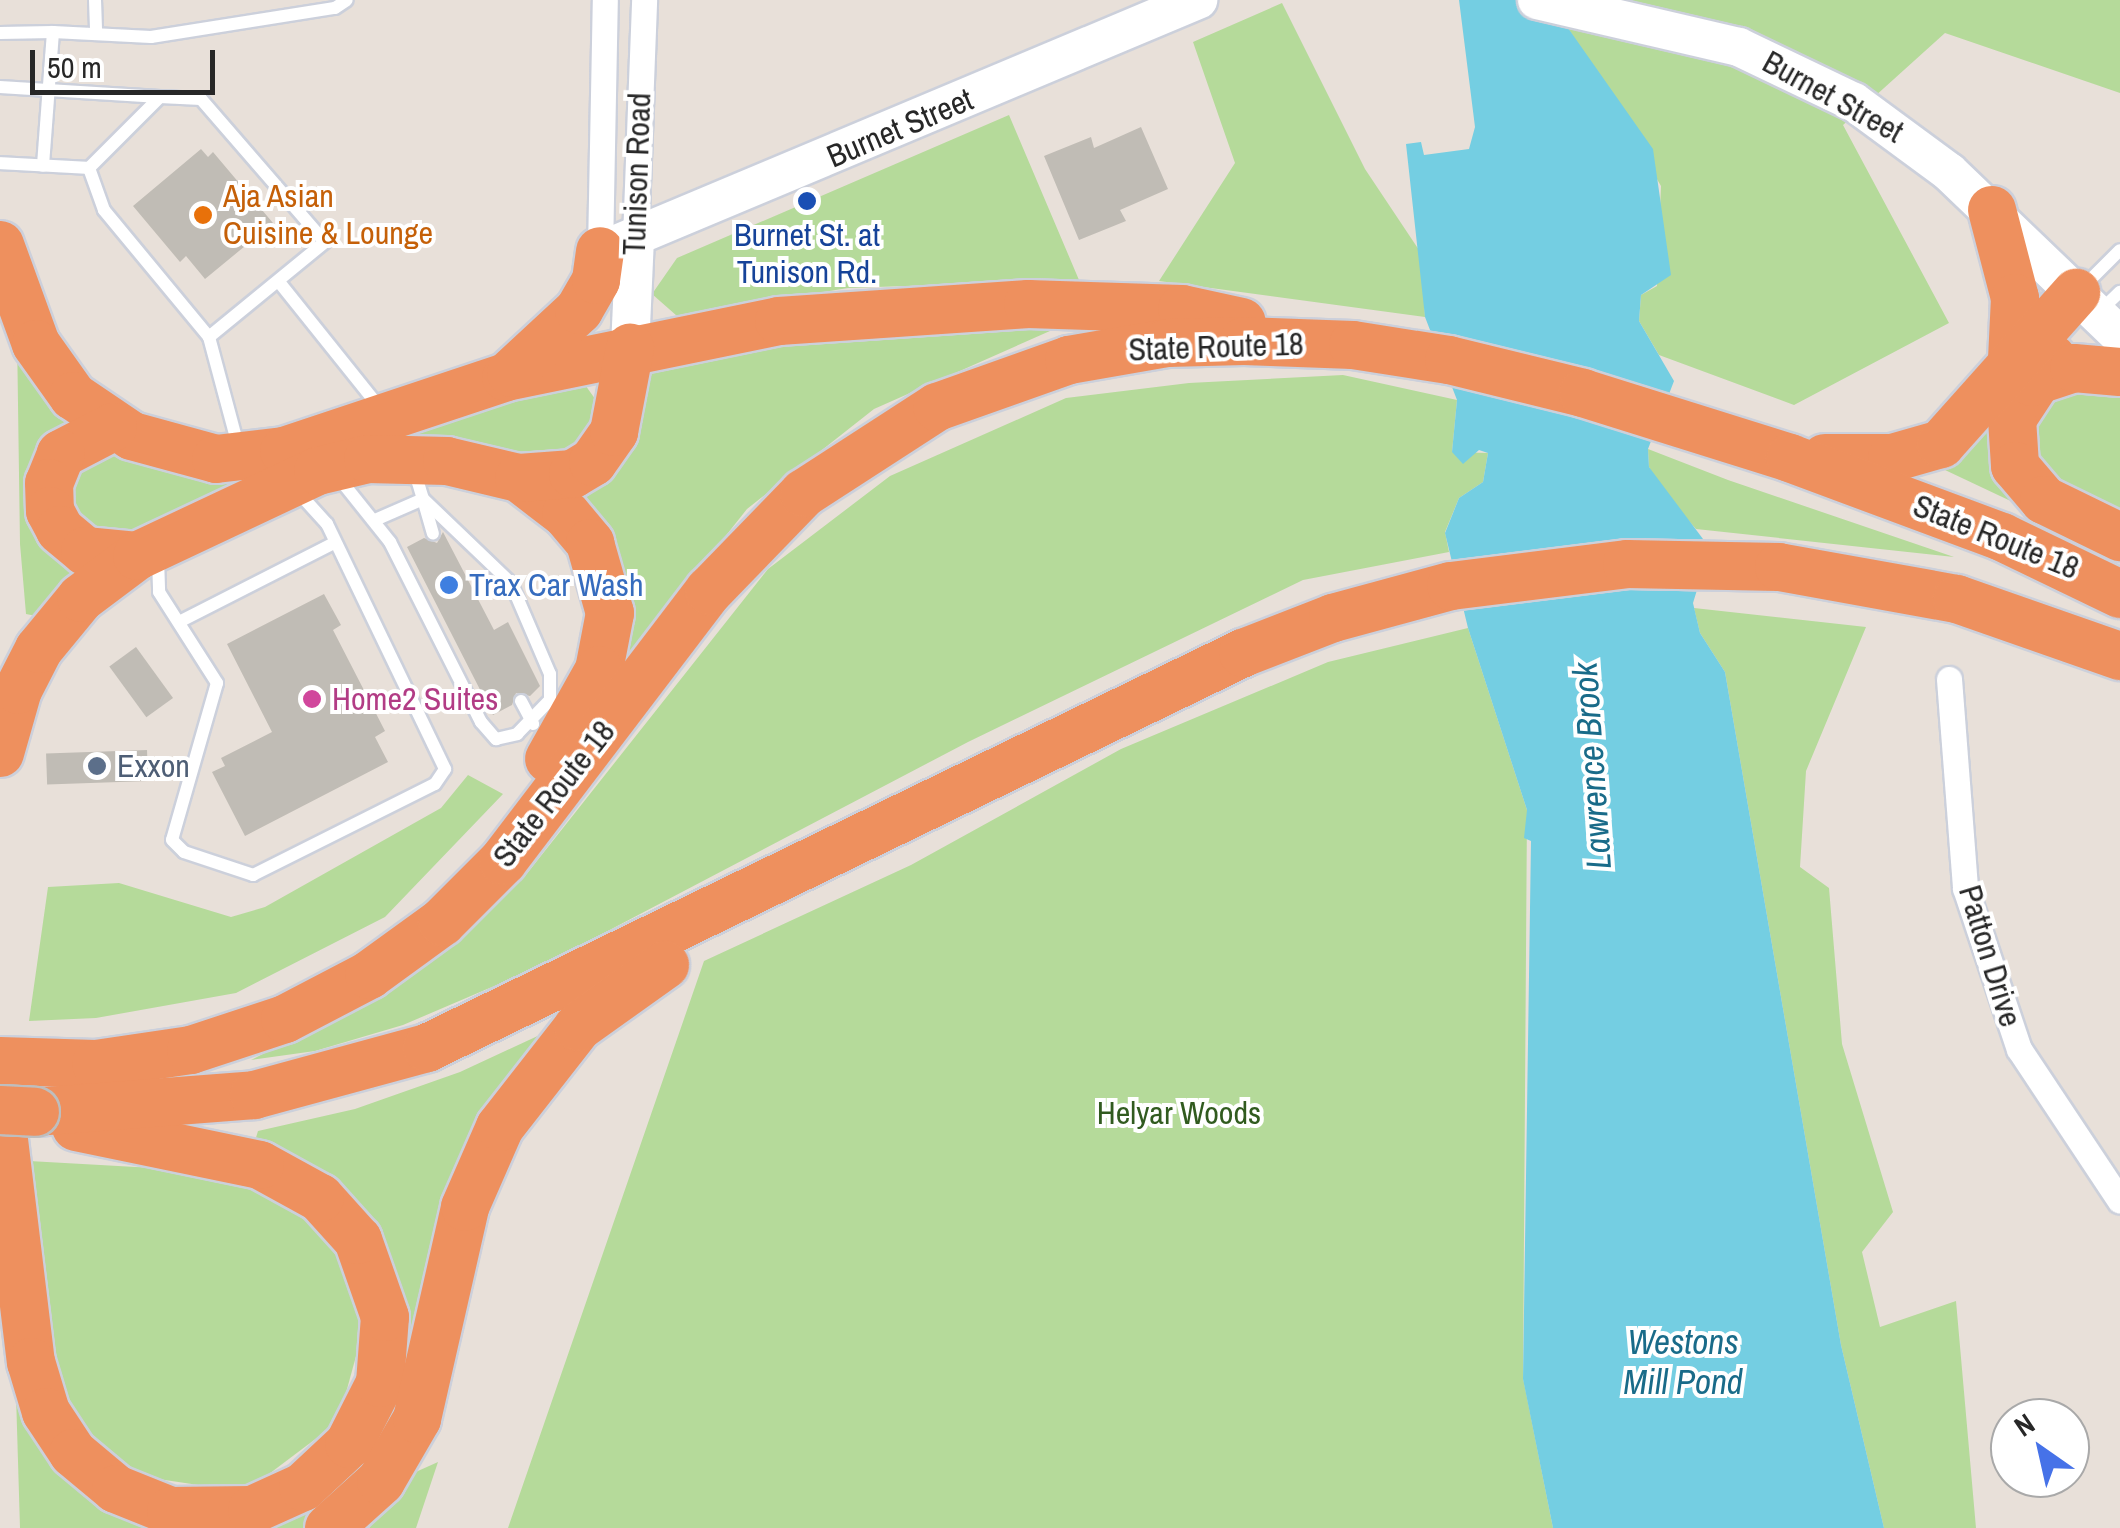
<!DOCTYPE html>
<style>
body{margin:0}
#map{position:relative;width:2120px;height:1528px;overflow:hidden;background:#e8e0d9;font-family:"Archivo Narrow",sans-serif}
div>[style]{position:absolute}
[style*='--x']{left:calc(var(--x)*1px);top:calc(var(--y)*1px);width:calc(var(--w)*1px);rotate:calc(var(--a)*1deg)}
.green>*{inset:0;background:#b5da9a}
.water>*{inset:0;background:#74cee2}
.building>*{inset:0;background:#c0bcb5;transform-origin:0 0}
.roads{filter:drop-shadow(2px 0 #ccd0db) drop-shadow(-2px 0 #ccd0db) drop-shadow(0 2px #ccd0db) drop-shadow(0 -2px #ccd0db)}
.lane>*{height:12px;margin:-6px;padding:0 6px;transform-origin:6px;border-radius:6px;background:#fff}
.street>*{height:25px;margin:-12.5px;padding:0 12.5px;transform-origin:12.5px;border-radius:12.5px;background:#fff}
.secondary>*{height:38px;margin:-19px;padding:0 19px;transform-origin:19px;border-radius:19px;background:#fff}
.highway>*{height:48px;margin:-24px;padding:0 24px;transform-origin:24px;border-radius:24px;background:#ee905e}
.bridges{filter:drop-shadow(2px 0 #bebebe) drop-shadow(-2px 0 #bebebe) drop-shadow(0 2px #bebebe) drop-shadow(0 -2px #bebebe)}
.highway-bridge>*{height:48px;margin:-24px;padding:0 24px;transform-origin:24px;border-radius:24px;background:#ee905e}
.dots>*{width:28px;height:28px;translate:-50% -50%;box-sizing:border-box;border:5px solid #fff;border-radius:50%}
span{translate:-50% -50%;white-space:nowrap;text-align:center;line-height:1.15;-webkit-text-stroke:8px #fff;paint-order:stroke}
.street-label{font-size:32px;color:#272727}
.food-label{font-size:32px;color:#c56008}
.left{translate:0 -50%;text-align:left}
.transit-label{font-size:32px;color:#164399}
.shop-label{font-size:32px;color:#366cbe}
.hotel-label{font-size:32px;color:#b23c85}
.service-label{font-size:32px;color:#4e5e75}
.park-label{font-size:32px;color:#315b1f}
.water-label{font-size:35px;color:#196b89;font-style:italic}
.north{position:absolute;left:1990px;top:1398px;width:100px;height:100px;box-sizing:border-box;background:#fff;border:2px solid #a9a9a9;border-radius:50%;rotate:326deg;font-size:28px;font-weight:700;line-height:40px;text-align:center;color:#272727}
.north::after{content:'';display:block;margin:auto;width:35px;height:45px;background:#4672e8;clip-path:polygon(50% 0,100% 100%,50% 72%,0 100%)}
.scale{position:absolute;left:30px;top:50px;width:185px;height:45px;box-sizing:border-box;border:5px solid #272727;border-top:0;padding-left:12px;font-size:30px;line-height:35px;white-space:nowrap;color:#272727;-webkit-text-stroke:8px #fff;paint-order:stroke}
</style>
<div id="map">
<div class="green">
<div style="clip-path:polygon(1569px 0,2120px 0,2120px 93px,1945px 33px,1843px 125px,1949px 323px,1794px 405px,1659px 355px,1639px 321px,1641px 295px,1657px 286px,1661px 186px,1568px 28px)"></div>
<div style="clip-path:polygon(1282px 3px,1365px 169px,1421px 253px,1425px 317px,1159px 281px,1235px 163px,1193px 42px)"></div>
<div style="clip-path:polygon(1009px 115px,1079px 280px,848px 288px,677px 316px,652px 294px,677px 258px)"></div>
<div style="clip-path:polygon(1059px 327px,874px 409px,747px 509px,594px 702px,576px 490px,644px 365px,841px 330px)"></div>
<div style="clip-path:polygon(17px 334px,82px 423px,48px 449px,94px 567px,41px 617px,26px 614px,20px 544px)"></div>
<div style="clip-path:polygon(1343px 375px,1457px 400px,1452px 452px,1488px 453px,1483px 482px,1459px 498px,1445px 532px,1449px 552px,1303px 580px,968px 742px,541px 966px,403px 1025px,315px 1051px,251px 1060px,381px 994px,476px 923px,525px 876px,768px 569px,890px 476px,1066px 398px,1189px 383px)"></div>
<div style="clip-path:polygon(583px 382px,598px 403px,590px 439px,561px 464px,367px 442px,547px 383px)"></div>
<div style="clip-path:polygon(2094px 391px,2120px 398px,2120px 519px,2050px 481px,2027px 437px,2050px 398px)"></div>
<div style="clip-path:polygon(1990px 416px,2017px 504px,1945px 470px)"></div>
<div style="clip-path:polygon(100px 449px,263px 473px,131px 543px,89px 538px,65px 491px,67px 477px)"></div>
<div style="clip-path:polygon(1648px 449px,1728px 480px,1954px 557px,1696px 529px,1661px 489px,1649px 467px)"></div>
<div style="clip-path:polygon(1694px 608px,1866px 627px,1806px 771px,1800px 867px,1829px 888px,1842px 1044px,1893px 1212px,1862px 1252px,1880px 1327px,1956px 1301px,1976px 1528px,1884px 1528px,1841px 1345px,1725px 672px,1700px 633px)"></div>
<div style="clip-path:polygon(1468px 628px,1527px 810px,1523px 1378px,1553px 1528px,508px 1528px,704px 961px,911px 865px,1121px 749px,1328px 662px)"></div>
<div style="clip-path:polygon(468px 775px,503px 794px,385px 917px,236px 993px,96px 1018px,29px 1021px,48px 887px,119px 883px,231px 917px,265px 907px,441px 808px)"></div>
<div style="clip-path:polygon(557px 1027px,410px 1403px,331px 1510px,303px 1528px,243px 1528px,304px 1505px,398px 1307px,254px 1144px,258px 1131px,355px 1109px,460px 1072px)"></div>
<div style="clip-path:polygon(29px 1161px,225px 1172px,333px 1231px,364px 1327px,338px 1422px,245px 1492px,145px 1477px,78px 1444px,42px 1326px)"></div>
<div style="clip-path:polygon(16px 1395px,188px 1528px,20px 1528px)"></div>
<div style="clip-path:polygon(438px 1462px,416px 1528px,369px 1528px,409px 1475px)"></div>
</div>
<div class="water">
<div style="clip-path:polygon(1459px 0,1569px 0,1568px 28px,1653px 149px,1671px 275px,1641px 295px,1639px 321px,1674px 381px,1648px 449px,1649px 467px,1703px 539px,1705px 564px,1693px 603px,1700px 633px,1725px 672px,1841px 1345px,1884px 1528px,1553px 1528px,1523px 1379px,1531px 841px,1524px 838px,1527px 810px,1468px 628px,1445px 533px,1459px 498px,1483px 482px,1488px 453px,1479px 450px,1463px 464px,1452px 452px,1457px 400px,1425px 317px,1406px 144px,1421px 142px,1424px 155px,1469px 149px,1475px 127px)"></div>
</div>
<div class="building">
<div style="clip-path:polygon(1141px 127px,1168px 189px,1120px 210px,1126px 221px,1079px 240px,1044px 156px,1091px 137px,1094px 148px)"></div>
<div style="clip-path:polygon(201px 149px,208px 157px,213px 152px,273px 223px,205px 279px,186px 256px,180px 262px,133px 206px)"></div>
<div style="clip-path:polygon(443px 532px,494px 630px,508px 622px,540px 686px,530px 696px,516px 693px,512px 705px,493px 715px,407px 547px,424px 538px,437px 543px)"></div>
<div style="clip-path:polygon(324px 594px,341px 625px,333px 630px,385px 731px,375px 737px,388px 762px,245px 836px,212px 772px,225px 766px,221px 758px,272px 732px,227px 644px)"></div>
<div style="left:136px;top:647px;width:63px;height:33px;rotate:54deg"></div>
<div style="left:147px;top:750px;width:31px;height:101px;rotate:88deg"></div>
</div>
<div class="roads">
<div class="lane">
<div style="--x:95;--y:0;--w:34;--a:88"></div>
<div style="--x:53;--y:32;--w:98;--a:2.9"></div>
<div style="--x:151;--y:37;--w:186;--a:-9"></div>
<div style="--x:335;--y:8;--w:14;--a:-34"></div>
<div style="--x:0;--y:33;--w:53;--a:-1.1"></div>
<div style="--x:53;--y:32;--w:134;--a:94.3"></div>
<div style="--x:0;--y:87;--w:160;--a:3.6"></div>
<div style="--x:160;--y:97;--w:41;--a:2.8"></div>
<div style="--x:201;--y:99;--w:189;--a:49.1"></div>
<div style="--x:325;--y:242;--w:150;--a:140.7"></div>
<div style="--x:209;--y:337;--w:165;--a:-129.6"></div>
<div style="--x:104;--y:210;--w:45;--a:-109.7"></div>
<div style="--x:89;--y:168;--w:100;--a:-45"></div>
<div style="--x:0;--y:163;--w:89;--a:3.2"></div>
<div style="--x:279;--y:282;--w:161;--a:51.3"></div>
<div style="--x:2083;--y:287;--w:52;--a:-45"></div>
<div style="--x:2099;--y:312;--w:29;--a:-44"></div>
<div style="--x:209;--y:337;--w:112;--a:75"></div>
<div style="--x:338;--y:477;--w:83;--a:51.3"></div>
<div style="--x:390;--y:542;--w:202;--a:63.2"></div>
<div style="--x:481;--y:722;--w:23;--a:49"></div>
<div style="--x:496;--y:739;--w:22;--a:-13"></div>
<div style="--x:517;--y:734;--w:47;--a:-45.9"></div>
<div style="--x:550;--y:700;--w:26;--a:-90"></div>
<div style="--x:550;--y:674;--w:99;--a:-113.2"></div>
<div style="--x:511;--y:583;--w:122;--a:-136.3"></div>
<div style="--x:423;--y:499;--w:30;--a:-107"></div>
<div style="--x:375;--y:520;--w:52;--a:-23.6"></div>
<div style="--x:423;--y:499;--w:36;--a:74"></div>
<div style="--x:158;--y:559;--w:33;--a:88"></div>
<div style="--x:159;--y:592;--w:108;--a:57.5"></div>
<div style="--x:217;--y:683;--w:163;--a:106"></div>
<div style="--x:172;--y:840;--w:17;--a:45"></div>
<div style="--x:184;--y:852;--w:73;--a:18.4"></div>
<div style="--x:253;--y:875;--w:203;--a:-26.6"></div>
<div style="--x:435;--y:784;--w:18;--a:-56"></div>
<div style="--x:445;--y:769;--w:272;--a:-115.7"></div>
<div style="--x:327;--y:524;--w:43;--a:-132.2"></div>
<div style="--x:179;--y:622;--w:174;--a:-27"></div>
<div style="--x:521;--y:701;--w:26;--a:62"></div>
</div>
<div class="street">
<div style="--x:635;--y:238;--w:238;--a:-87.8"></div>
<div style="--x:600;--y:251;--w:251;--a:-88.9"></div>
<div style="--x:1949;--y:679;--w:210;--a:85.6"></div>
<div style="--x:1965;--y:888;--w:170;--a:71.5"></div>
<div style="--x:2019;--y:1049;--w:182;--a:56.4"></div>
</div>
<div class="secondary">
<div style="--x:1537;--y:0;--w:207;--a:13.1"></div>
<div style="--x:1739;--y:47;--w:127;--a:25.6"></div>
<div style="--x:1854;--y:102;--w:118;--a:36.4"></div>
<div style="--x:1949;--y:172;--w:237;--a:43.8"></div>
<div style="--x:600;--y:251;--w:649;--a:-22.77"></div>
<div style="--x:630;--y:348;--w:110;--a:-87.4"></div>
</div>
<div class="highway">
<div style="--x:1992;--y:210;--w:91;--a:75.4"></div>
<div style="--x:2015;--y:298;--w:62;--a:92.8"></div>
<div style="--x:0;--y:245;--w:105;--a:70"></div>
<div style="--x:36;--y:344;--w:64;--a:54.6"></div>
<div style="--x:73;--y:396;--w:71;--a:34.1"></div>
<div style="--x:132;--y:436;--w:87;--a:15.3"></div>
<div style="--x:216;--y:459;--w:68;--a:-6.7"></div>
<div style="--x:284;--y:451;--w:234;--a:-18.4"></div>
<div style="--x:506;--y:377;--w:279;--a:-11.6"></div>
<div style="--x:779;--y:321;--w:250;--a:-3.9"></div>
<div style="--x:1028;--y:304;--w:154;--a:1.9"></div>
<div style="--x:1182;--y:309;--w:61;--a:12.2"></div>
<div style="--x:2052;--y:358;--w:73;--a:123.3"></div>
<div style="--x:2012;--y:419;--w:47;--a:86.3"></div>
<div style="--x:2015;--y:466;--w:45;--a:49.5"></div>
<div style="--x:2044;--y:500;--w:85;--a:26"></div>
<div style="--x:511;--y:373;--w:93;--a:-42.8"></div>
<div style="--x:579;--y:310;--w:34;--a:-60"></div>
<div style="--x:596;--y:280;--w:29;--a:-82"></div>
<div style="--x:2032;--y:382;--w:44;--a:-18.4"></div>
<div style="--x:2074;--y:368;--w:46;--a:5"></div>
<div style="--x:113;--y:427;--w:59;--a:152.6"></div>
<div style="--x:61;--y:454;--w:31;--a:112"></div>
<div style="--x:49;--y:483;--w:28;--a:88"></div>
<div style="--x:50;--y:511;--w:21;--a:62"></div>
<div style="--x:60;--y:530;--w:33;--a:40"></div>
<div style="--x:85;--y:551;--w:52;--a:5.5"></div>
<div style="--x:1825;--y:458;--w:67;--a:0"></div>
<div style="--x:1892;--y:458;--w:51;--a:-15.9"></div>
<div style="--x:1941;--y:444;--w:203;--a:-48.2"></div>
<div style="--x:519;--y:478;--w:59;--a:37.5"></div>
<div style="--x:566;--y:514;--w:38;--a:50"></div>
<div style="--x:590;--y:543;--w:73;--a:74.1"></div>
<div style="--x:610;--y:613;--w:58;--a:100.9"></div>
<div style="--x:599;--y:670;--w:102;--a:119.3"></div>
<div style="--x:0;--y:753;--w:66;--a:-74.1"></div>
<div style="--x:18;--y:690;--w:46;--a:-62.9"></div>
<div style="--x:39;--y:649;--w:66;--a:-50.5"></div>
<div style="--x:81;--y:598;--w:70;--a:-36.9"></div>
<div style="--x:137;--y:556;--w:200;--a:-25.2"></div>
<div style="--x:318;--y:471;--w:51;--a:-13.5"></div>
<div style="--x:368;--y:459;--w:79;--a:1.5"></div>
<div style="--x:447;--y:461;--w:74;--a:13.3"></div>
<div style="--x:519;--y:478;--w:54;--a:-4.2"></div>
<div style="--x:573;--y:474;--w:23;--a:-31"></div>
<div style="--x:593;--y:462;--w:37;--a:-55"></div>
<div style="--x:614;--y:432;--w:86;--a:-79.2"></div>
<div style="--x:0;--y:1061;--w:96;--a:1.8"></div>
<div style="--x:96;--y:1064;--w:96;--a:-8.4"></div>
<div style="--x:191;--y:1050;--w:99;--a:-18.3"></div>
<div style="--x:285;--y:1019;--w:95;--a:-27.6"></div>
<div style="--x:369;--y:975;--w:90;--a:-36"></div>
<div style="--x:442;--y:922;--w:86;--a:-45"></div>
<div style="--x:503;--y:861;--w:340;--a:-52.7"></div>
<div style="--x:709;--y:591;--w:136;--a:-45.9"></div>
<div style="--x:804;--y:493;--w:158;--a:-32.9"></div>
<div style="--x:937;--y:407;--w:140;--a:-19.6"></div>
<div style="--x:1069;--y:360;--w:99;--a:-9.8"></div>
<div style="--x:1167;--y:343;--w:77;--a:-1.5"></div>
<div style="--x:1244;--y:341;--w:109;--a:2.1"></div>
<div style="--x:1353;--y:345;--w:97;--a:8.9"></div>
<div style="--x:1449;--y:360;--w:138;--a:13.8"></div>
<div style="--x:1583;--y:393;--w:217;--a:17.4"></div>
<div style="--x:1790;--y:458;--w:226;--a:20.4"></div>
<div style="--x:2002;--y:537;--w:131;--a:25.8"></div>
<div style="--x:0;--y:1107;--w:257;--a:83.1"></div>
<div style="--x:31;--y:1362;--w:52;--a:73.3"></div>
<div style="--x:46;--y:1412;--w:49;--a:56.6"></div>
<div style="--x:73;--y:1453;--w:56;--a:39.9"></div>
<div style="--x:116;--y:1489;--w:59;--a:21.8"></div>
<div style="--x:171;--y:1511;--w:81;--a:-0.7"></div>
<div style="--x:252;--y:1510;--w:56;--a:-24.3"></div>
<div style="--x:303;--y:1487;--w:63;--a:-43.1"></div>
<div style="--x:349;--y:1444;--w:68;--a:-63.1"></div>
<div style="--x:380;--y:1383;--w:66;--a:-85.7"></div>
<div style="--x:385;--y:1317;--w:82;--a:-109.3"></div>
<div style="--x:358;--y:1240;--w:57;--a:-132.1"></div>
<div style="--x:320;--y:1198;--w:68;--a:-151.2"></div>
<div style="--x:260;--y:1165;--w:188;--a:-168.3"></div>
<div style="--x:35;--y:1112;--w:220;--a:-4.4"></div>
<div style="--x:254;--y:1095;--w:179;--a:-15.2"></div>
<div style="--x:427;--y:1048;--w:907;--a:-25.83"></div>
<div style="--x:1243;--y:653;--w:97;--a:-21.3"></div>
<div style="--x:1333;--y:618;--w:122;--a:-15.2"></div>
<div style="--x:1451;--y:586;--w:177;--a:-7.1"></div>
<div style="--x:1627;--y:564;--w:152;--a:1.1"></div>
<div style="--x:1779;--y:567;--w:181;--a:10.2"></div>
<div style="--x:1957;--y:599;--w:173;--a:19.3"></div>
<div style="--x:329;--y:1528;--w:70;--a:-42.1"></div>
<div style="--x:381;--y:1481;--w:72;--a:-59.9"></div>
<div style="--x:417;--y:1419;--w:217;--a:-77.2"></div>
<div style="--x:465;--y:1207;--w:87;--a:-66.4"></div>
<div style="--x:500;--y:1127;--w:127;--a:-52"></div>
<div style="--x:578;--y:1027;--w:107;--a:-35.5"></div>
</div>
</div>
<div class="bridges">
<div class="highway-bridge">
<div style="--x:0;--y:1110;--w:35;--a:3"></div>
</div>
</div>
<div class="dots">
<div style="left:807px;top:201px;background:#1a4fb4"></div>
<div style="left:203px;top:215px;background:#e8710a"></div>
<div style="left:449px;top:585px;background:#3f7fe0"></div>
<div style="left:312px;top:699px;background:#d1479c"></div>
<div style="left:97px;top:766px;background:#5c6f8a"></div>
</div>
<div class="street-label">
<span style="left:1833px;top:97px;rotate:29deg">Burnet Street</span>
<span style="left:900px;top:128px;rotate:-23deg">Burnet Street</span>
<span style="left:637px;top:174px;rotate:-88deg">Tunison Road</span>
<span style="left:1216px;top:347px;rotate:-2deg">State Route 18</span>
<span style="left:1996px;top:537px;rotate:22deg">State Route 18</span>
<span style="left:554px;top:794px;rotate:-52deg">State Route 18</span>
<span style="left:1990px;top:956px;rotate:73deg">Patton Drive</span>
</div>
<div class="food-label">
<span class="left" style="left:223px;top:215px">Aja Asian<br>Cuisine &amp; Lounge</span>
</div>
<div class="transit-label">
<span style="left:807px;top:254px">Burnet St. at<br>Tunison Rd.</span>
</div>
<div class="shop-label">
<span class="left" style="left:469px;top:585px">Trax Car Wash</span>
</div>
<div class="hotel-label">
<span class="left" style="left:332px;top:699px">Home2 Suites</span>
</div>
<div class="service-label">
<span class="left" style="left:117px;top:766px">Exxon</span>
</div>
<div class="park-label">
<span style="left:1179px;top:1113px">Helyar Woods</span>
</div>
<div class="water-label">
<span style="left:1592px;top:766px;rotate:-94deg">Lawrence Brook</span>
<span style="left:1683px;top:1362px">Westons<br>Mill Pond</span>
</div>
<div class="north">N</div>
<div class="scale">50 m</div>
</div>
